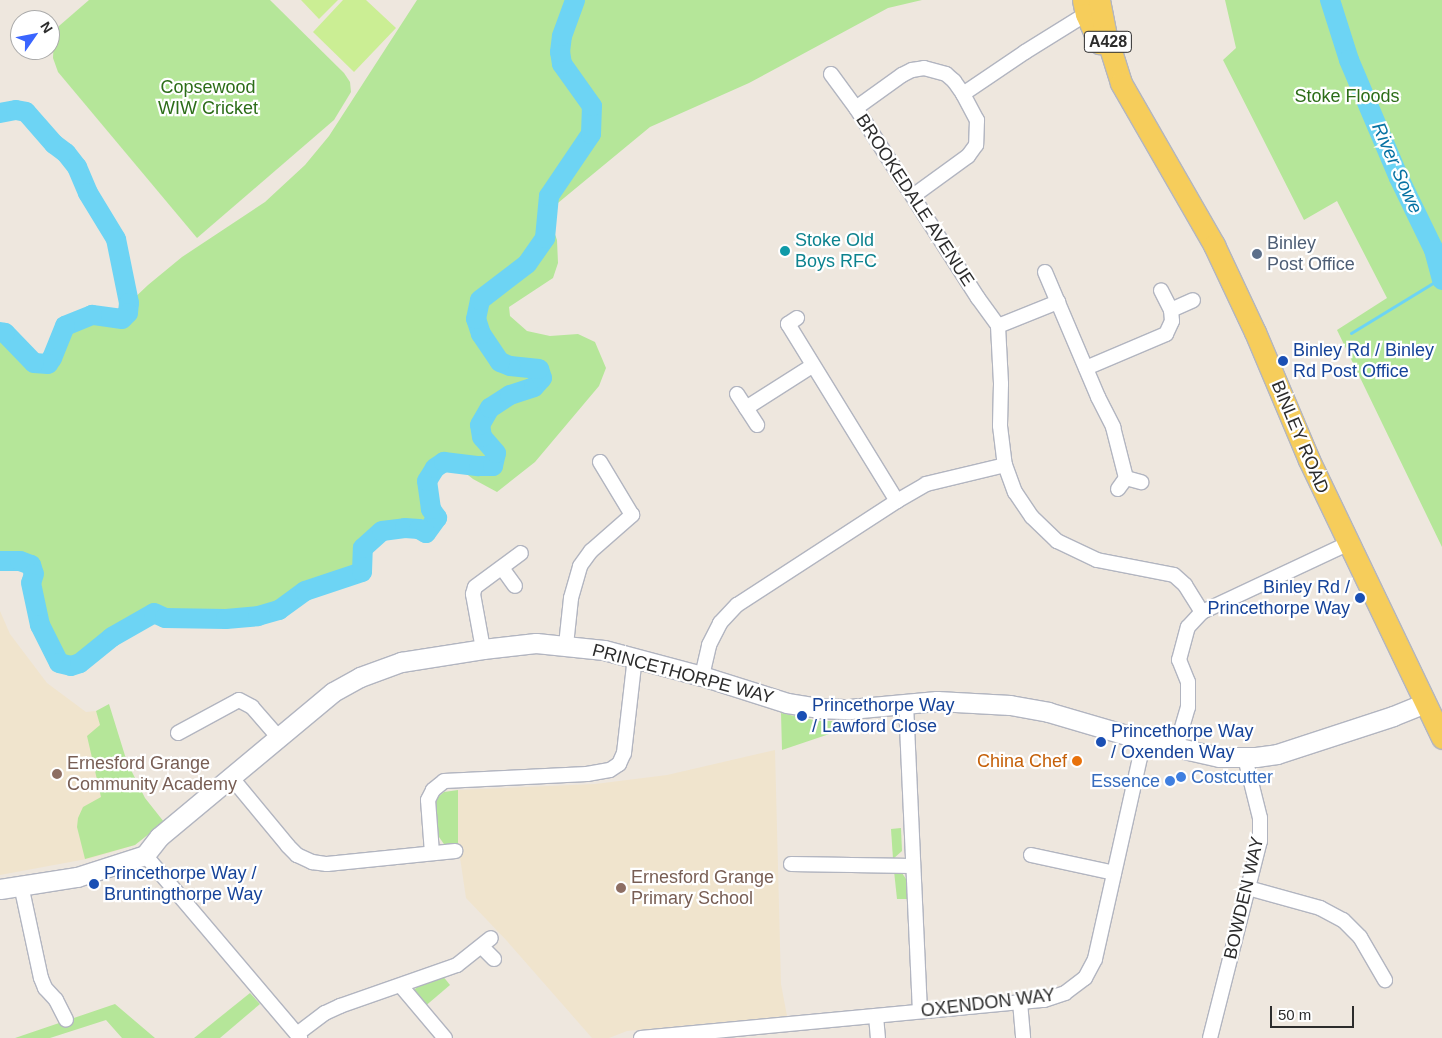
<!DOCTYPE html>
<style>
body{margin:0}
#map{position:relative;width:1442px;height:1038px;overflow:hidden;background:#eee7de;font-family:Helvetica,sans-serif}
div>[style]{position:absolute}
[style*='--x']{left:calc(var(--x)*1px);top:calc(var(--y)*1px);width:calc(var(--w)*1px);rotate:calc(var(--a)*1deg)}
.education>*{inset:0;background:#f0e4cd}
.green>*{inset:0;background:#b5e699}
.pitch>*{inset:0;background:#cbee94}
.stream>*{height:3px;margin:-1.5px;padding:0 1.5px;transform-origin:1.5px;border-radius:1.5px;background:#6dd4f4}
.river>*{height:20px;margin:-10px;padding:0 10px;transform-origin:10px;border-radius:10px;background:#6dd4f4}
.roads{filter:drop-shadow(1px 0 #b2b5c0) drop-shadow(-1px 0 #b2b5c0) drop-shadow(0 1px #b2b5c0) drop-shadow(0 -1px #b2b5c0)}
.street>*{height:14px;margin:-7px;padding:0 7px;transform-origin:7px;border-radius:7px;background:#fff}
.secondary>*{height:19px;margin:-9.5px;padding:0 9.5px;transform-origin:9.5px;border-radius:9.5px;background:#fff}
.primary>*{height:21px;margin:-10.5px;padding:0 10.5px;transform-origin:10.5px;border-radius:10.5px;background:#f6cd5b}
.dots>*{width:14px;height:14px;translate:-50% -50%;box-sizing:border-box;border:2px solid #fff;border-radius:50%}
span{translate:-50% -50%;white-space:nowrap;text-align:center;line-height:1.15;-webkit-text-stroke:4.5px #fff;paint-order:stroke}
.shield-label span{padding:1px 4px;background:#fff;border:1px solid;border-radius:4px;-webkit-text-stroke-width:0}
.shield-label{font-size:16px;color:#2c2c2c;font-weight:700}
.park-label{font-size:18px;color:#2c6d18}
.street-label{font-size:18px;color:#2c2c2c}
.culture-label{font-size:18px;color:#0d838f}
.left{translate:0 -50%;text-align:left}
.service-label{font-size:18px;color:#4e5e75}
.transit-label{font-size:18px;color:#164399}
.right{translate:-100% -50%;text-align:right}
.food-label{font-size:18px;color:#c56008}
.education-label{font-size:18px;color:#785e54}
.shop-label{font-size:18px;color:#366cbe}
.water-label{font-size:19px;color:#0873a4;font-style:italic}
.north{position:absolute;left:10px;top:10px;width:50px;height:50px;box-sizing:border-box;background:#fff;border:1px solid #ababab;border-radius:50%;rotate:57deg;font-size:14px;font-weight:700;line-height:20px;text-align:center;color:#2c2c2c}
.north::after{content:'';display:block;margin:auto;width:18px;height:22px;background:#3a65ff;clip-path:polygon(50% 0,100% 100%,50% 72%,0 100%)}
.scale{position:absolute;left:1270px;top:1006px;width:84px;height:22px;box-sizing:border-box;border:2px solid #2c2c2c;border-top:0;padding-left:6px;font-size:15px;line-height:18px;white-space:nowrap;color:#2c2c2c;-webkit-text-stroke:4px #fff;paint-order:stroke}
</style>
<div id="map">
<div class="education">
<div style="clip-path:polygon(0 611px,10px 634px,47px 683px,86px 712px,96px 711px,135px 845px,92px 858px,0 875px)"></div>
<div style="clip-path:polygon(775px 750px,781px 984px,787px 1016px,627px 1031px,609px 1038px,592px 1038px,507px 941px,466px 898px,458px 844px,458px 790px,595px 784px,667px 775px)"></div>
</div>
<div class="green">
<div style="clip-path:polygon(89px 0,270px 0,344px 73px,350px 82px,351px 92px,334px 120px,197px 238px,58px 72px,53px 58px,54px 36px,59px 26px)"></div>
<div style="clip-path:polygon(417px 0,922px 0,888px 8px,749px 83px,650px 127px,547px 212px,557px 240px,558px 263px,553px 278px,509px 307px,510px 316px,527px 331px,550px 336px,578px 334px,595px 342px,606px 368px,599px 386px,535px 462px,497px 492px,473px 479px,453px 463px,444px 462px,435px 468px,427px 481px,431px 509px,437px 518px,426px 533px,419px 529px,405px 528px,382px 531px,364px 548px,362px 572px,306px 591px,279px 610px,258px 616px,226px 619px,165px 618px,154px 613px,112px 637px,80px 663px,71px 666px,59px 663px,40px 625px,31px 583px,34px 574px,31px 565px,20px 561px,0 561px,0 332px,5px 333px,33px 363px,48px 364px,52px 358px,65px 326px,92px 315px,122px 319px,128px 313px,129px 303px,148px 285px,182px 257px,265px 202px,305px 165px,329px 136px)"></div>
<div style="clip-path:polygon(1225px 0,1442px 0,1442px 547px,1337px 330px,1387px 298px,1337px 201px,1304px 220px,1223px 60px,1236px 48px)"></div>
<div style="clip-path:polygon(109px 704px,127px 762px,145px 798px,164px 822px,135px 845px,85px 859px,77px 827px,78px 818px,83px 807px,101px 797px,87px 736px,100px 725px,96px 711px)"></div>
<div style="clip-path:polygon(781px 713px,818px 721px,856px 721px,856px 725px,782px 750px)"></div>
<div style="clip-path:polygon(458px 790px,458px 844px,446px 847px,439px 837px,435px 806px,437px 798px,444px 792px)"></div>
<div style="clip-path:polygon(901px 828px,902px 851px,893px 859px,891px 829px)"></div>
<div style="clip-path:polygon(894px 871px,902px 873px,908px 882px,909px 899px,897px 899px)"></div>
<div style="clip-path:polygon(442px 975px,450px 985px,423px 1008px,414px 994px,415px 989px,422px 983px)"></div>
<div style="clip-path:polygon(250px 993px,260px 1004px,220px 1038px,194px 1038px)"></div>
<div style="clip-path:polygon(115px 1004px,155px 1038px,122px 1038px,106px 1020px,50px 1038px,15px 1038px)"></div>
</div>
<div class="pitch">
<div style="clip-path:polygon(301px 0,338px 0,319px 19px)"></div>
<div style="clip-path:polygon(343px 0,366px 0,396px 28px,354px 72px,313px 32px)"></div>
</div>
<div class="stream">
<div style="--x:1351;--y:333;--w:105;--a:-31.4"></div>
</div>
<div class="river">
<div style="--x:1330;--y:0;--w:63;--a:72.4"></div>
<div style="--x:1349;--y:60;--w:128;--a:67"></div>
<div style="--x:1399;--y:178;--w:80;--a:64.1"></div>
<div style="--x:1434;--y:250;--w:31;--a:75"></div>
<div style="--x:0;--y:113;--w:16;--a:-11"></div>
<div style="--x:16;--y:110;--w:10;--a:11"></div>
<div style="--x:26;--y:112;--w:43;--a:48.8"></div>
<div style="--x:54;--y:144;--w:15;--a:37"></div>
<div style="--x:66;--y:153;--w:18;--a:52"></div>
<div style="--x:77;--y:167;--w:28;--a:67"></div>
<div style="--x:88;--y:193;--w:54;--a:58.7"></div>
<div style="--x:116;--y:239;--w:65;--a:78.5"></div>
<div style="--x:129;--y:303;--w:10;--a:96"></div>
<div style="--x:128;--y:313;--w:8;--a:135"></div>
<div style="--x:122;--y:319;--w:30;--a:-172"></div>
<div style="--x:92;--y:315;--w:29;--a:158"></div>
<div style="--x:65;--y:326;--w:35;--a:112"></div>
<div style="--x:52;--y:358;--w:7;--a:124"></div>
<div style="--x:48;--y:364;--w:14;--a:-176"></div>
<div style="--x:34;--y:363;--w:42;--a:-134"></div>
<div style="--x:5;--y:333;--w:5;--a:-169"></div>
<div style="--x:0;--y:561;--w:20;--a:0"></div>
<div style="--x:20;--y:561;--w:12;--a:20"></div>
<div style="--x:31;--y:565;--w:9;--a:72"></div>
<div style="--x:34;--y:574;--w:9;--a:108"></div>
<div style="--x:31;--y:583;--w:43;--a:77.9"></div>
<div style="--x:40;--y:625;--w:42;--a:63.4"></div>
<div style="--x:59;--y:663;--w:12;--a:14"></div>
<div style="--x:71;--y:666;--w:9;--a:-18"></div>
<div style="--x:80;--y:663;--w:41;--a:-39.1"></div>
<div style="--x:112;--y:637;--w:48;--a:-29.7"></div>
<div style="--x:154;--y:613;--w:12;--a:24"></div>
<div style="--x:165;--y:618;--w:61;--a:0.9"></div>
<div style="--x:226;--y:619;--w:32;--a:-5"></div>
<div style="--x:258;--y:616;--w:22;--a:-16"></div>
<div style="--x:279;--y:610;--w:32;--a:-36"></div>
<div style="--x:305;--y:591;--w:60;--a:-18.4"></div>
<div style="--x:362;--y:572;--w:24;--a:-88"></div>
<div style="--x:363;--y:548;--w:25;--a:-42"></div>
<div style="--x:382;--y:531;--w:23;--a:-7"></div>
<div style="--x:405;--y:528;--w:14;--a:4"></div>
<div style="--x:419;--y:529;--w:8;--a:30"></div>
<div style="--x:426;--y:533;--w:19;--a:-54"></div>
<div style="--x:437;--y:518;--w:11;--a:-124"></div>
<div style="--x:431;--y:509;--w:28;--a:-98"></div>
<div style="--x:427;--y:481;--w:15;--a:-58"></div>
<div style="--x:435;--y:468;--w:11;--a:-34"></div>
<div style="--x:444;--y:462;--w:35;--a:7"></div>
<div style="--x:479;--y:466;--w:14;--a:0"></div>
<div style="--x:493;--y:466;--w:13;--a:-77"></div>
<div style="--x:496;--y:453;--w:21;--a:-131"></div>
<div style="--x:482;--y:437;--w:12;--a:-99"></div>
<div style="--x:480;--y:425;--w:20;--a:-60"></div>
<div style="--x:490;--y:408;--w:24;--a:-33"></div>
<div style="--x:510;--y:395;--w:25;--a:-18"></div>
<div style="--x:534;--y:387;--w:12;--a:-48"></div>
<div style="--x:542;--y:378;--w:9;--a:-108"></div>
<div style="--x:539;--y:369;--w:29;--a:-174"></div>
<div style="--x:510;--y:366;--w:11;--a:-158"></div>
<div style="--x:500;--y:362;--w:34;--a:-124"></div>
<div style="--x:481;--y:334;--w:16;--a:-108"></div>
<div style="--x:476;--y:319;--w:19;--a:-78"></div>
<div style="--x:480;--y:300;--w:59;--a:-37.5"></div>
<div style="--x:527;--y:264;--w:32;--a:-55"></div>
<div style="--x:545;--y:238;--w:42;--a:-84.6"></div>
<div style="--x:549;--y:196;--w:75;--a:-55.9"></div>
<div style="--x:591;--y:134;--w:28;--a:-88"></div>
<div style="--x:592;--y:106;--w:52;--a:-125.5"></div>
<div style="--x:562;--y:64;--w:12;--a:-99"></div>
<div style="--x:560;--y:52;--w:16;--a:-83"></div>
<div style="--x:562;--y:36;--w:38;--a:-70"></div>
</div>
<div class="roads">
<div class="street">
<div style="--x:831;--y:74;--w:42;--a:53.7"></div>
<div style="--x:856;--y:108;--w:226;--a:57.3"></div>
<div style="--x:978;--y:298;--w:34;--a:54"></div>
<div style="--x:963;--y:94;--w:75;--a:-34.1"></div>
<div style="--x:1025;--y:52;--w:72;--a:-31.9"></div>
<div style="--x:1086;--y:14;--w:8;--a:30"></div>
<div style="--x:856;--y:108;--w:57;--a:-35.7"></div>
<div style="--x:902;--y:75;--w:11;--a:-27"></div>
<div style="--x:912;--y:70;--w:12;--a:-9"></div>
<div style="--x:924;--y:68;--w:23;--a:15"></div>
<div style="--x:946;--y:74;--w:11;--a:41"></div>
<div style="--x:954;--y:81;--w:16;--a:55"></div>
<div style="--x:963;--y:94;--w:30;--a:62"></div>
<div style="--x:977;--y:120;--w:25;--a:92"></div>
<div style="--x:976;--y:145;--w:14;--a:126"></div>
<div style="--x:968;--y:156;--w:68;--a:144"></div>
<div style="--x:1045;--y:272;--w:136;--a:67"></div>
<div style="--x:1098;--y:397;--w:34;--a:63"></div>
<div style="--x:1113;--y:427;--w:53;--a:75.7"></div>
<div style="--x:1171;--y:310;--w:24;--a:-24"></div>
<div style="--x:797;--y:318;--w:11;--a:146"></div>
<div style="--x:788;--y:324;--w:208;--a:58.4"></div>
<div style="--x:998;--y:326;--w:58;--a:87"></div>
<div style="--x:1001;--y:384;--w:42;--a:91.4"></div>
<div style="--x:1000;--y:426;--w:39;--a:83"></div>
<div style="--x:1005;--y:465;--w:29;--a:70"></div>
<div style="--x:1015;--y:492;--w:30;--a:56"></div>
<div style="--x:1032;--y:517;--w:35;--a:44"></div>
<div style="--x:1057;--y:541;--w:44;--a:25.4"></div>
<div style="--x:1097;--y:560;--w:78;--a:11"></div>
<div style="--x:1174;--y:575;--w:15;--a:42"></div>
<div style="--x:1185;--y:585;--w:32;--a:58"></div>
<div style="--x:998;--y:326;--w:65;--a:-21.8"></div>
<div style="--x:1086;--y:368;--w:87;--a:-23"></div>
<div style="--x:1166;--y:334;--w:14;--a:-65"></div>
<div style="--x:1172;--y:321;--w:11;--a:-95"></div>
<div style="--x:1171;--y:310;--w:22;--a:-117"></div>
<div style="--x:737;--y:394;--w:37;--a:57"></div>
<div style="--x:746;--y:408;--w:78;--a:-32.5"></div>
<div style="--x:1118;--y:489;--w:14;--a:-54"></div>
<div style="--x:1126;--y:478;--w:16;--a:15"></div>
<div style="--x:502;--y:568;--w:22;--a:54"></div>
<div style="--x:566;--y:645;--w:47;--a:-83.9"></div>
<div style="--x:571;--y:598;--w:33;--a:-74"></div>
<div style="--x:580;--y:566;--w:19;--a:-54"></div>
<div style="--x:591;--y:551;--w:55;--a:-41.3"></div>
<div style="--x:632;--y:515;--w:62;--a:-121.1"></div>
<div style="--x:483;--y:649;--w:56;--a:-100.3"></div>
<div style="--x:473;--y:594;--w:7;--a:-74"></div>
<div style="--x:475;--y:587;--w:57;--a:-36.5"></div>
<div style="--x:702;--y:676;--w:32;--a:-77"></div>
<div style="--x:709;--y:645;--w:25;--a:-63"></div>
<div style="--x:720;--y:623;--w:25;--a:-47"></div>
<div style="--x:737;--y:605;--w:191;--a:-33"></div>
<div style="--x:897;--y:501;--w:34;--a:-30"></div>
<div style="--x:926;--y:484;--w:81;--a:-13.5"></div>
<div style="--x:906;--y:704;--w:307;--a:87.4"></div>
<div style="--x:178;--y:733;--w:69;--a:-28.4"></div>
<div style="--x:239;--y:700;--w:15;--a:28"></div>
<div style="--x:252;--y:707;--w:38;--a:49"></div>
<div style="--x:1176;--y:748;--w:43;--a:-73.7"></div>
<div style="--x:1188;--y:707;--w:25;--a:-90"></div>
<div style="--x:1188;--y:682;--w:24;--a:-112"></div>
<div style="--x:1179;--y:660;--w:34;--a:-75"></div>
<div style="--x:1188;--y:627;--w:21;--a:-47"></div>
<div style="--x:1202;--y:612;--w:160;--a:-25.1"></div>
<div style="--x:231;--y:777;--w:89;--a:50.4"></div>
<div style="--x:288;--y:846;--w:13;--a:45"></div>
<div style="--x:297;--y:855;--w:17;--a:25"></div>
<div style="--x:312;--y:862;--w:15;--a:8"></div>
<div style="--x:327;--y:864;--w:129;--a:-5.8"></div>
<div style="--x:432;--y:853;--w:53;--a:-94.3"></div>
<div style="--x:428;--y:800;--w:11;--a:-63"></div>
<div style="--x:433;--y:790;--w:14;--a:-39"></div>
<div style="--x:444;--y:781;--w:143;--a:-2.8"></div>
<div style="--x:587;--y:774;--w:23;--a:-10"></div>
<div style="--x:610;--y:770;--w:11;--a:-34"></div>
<div style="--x:619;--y:764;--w:12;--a:-66"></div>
<div style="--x:624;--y:753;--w:97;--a:-83.5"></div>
<div style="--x:145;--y:855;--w:240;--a:49.7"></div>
<div style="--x:1031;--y:855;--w:85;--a:12.2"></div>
<div style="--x:791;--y:864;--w:121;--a:0.9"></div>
<div style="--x:21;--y:885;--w:95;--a:77.9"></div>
<div style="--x:41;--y:978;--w:11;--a:68"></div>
<div style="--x:45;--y:988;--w:16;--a:47"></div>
<div style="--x:56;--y:1000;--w:22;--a:63"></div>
<div style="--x:1248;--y:888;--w:75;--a:15.5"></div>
<div style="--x:1320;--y:908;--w:26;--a:28"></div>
<div style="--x:1343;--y:920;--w:24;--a:45"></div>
<div style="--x:1360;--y:937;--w:50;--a:59.8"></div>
<div style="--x:482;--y:947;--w:17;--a:45"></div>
<div style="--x:401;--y:986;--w:68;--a:49.8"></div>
<div style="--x:1020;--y:1002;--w:36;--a:85"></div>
<div style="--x:876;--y:1016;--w:22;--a:85"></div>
<div style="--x:297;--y:1034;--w:35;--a:-37"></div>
<div style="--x:325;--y:1013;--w:17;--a:-25"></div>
<div style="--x:340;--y:1006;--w:124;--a:-19.3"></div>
<div style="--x:457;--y:965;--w:43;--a:-38.5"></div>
<div style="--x:641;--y:1038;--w:405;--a:-5.4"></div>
<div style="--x:1044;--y:1000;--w:22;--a:-18"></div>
<div style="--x:1065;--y:993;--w:25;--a:-37"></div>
<div style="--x:1085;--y:978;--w:21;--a:-62"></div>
<div style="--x:1095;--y:959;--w:224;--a:-77.4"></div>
<div style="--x:1210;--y:1038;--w:203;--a:-75.8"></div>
<div style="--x:1260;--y:841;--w:23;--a:-90"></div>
<div style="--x:1260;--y:818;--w:62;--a:-104"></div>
</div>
<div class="secondary">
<div style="--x:0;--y:889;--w:78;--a:-8.9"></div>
<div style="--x:77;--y:877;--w:71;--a:-17.9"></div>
<div style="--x:145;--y:855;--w:23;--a:-52"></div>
<div style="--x:159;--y:837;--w:226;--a:-39.8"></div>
<div style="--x:333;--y:692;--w:31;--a:-29"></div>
<div style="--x:360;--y:677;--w:44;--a:-20.1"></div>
<div style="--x:401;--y:662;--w:83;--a:-9"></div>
<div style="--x:483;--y:649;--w:53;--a:-6.5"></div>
<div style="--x:536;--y:643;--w:68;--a:5.9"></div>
<div style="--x:604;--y:650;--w:101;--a:14.9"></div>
<div style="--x:702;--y:676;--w:89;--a:17.6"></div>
<div style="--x:787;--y:703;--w:30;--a:9"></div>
<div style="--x:817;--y:708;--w:33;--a:2"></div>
<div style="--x:850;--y:709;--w:87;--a:-5.3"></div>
<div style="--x:937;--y:701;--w:73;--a:3.1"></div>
<div style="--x:1010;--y:705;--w:39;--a:10"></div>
<div style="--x:1048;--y:712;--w:100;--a:16.3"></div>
<div style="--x:1144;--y:740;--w:77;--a:12.8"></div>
<div style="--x:1219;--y:757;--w:37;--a:0"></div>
<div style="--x:1256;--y:757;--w:21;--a:-8"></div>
<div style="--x:1277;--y:754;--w:122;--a:-18.1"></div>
<div style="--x:1393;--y:716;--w:35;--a:-22"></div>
</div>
<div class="primary">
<div style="--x:1083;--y:0;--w:14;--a:78"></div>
<div style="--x:1086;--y:14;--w:32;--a:66"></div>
<div style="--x:1099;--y:0;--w:36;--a:79"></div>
<div style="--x:1106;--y:35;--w:50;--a:72.6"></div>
<div style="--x:1121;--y:83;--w:187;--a:60.1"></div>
<div style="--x:1214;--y:245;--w:96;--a:64.8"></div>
<div style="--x:1255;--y:332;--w:139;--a:67.1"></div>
<div style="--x:1309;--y:460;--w:308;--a:64.4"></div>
</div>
</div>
<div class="dots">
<div style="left:785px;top:251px;background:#0f9aa8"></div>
<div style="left:1257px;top:254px;background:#5c6f8a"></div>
<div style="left:1283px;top:361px;background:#1a4fb4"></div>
<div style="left:1360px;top:598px;background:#1a4fb4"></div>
<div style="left:802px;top:716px;background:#1a4fb4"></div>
<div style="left:1101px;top:742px;background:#1a4fb4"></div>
<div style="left:1077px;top:761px;background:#e8710a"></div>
<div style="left:57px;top:774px;background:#8d6e63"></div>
<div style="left:1181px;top:777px;background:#3f7fe0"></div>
<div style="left:1170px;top:781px;background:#3f7fe0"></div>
<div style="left:94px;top:884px;background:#1a4fb4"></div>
<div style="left:621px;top:888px;background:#8d6e63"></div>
</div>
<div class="shield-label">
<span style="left:1108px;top:42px">A428</span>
</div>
<div class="park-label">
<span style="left:208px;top:98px">Copsewood<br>WIW Cricket</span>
<span style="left:1347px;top:96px">Stoke Floods</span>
</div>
<div class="street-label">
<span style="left:915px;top:200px;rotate:57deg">BROOKEDALE AVENUE</span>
<span style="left:1300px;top:437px;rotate:67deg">BINLEY ROAD</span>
<span style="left:683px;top:674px;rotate:15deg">PRINCETHORPE WAY</span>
<span style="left:1244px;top:898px;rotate:-77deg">BOWDEN WAY</span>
<span style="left:988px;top:1003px;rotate:-7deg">OXENDON WAY</span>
</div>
<div class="culture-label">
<span class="left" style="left:795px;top:251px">Stoke Old<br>Boys RFC</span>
</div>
<div class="service-label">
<span class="left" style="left:1267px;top:254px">Binley<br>Post Office</span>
</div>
<div class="transit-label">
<span class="left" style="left:1293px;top:361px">Binley Rd / Binley<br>Rd Post Office</span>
<span class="right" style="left:1350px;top:598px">Binley Rd /<br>Princethorpe Way</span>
<span class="left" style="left:812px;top:716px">Princethorpe Way<br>/ Lawford Close</span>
<span class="left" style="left:1111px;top:742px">Princethorpe Way<br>/ Oxenden Way</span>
<span class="left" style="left:104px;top:884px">Princethorpe Way /<br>Bruntingthorpe Way</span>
</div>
<div class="food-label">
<span class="right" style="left:1067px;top:761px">China Chef</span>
</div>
<div class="education-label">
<span class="left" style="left:67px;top:774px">Ernesford Grange<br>Community Academy</span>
<span class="left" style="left:631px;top:888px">Ernesford Grange<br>Primary School</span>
</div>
<div class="shop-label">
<span class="left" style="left:1191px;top:777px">Costcutter</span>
<span class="right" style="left:1160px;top:781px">Essence</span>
</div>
<div class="water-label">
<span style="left:1397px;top:168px;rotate:66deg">River Sowe</span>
</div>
<div class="north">N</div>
<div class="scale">50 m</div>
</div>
